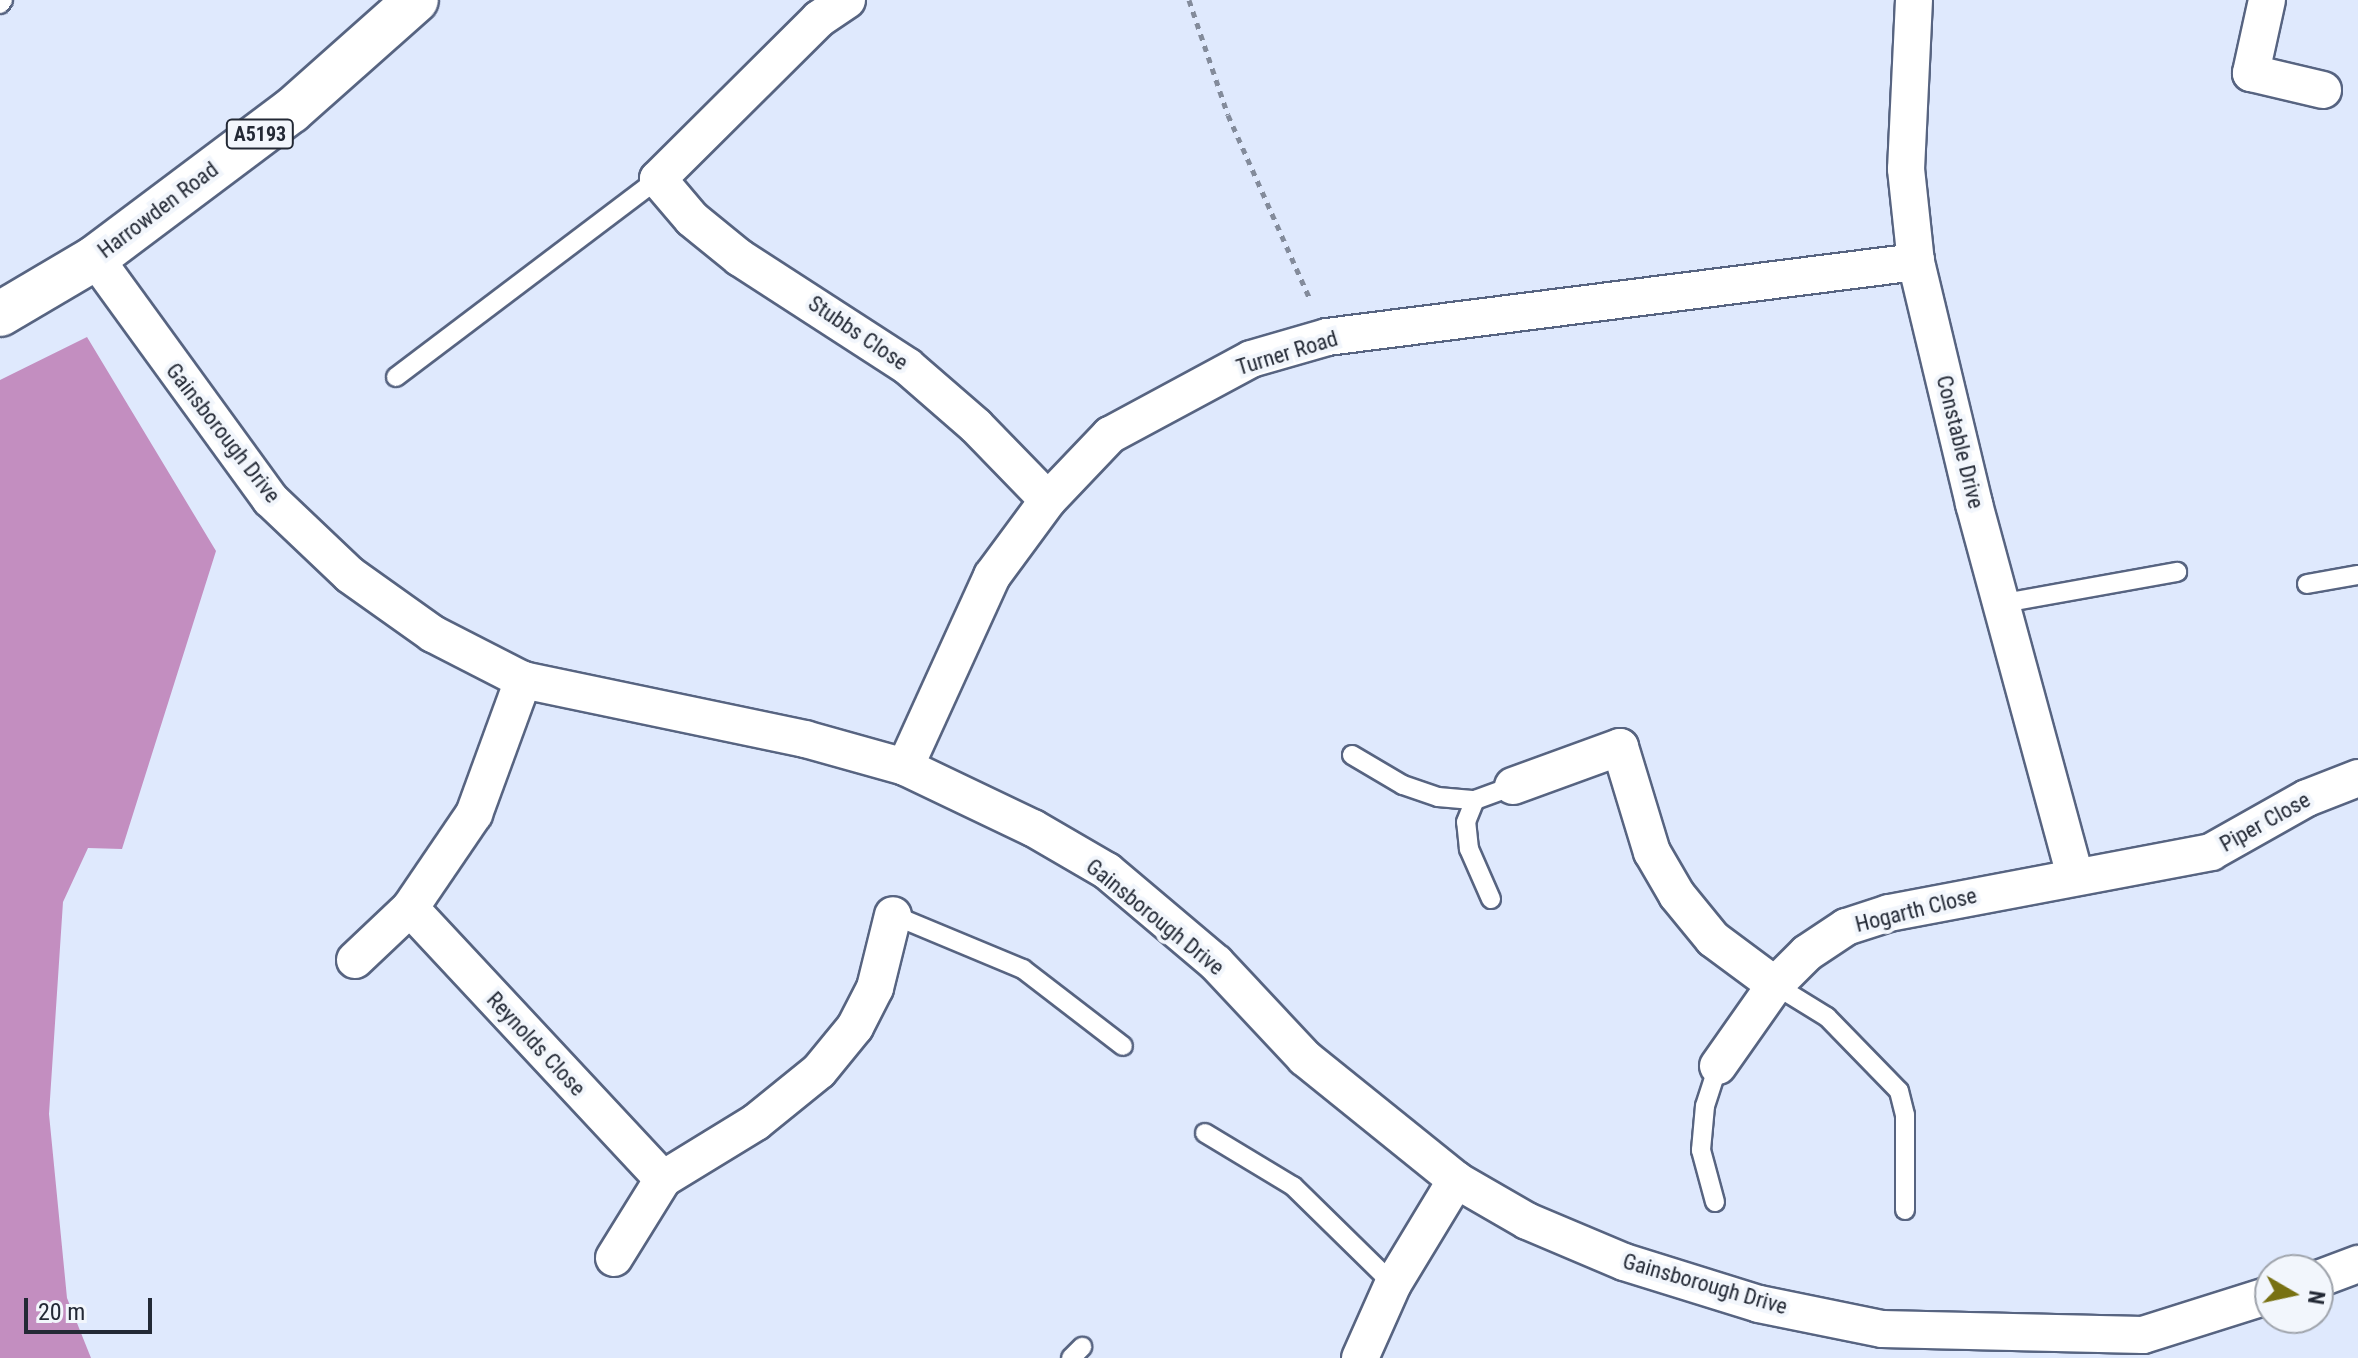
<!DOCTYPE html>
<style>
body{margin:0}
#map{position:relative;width:2358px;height:1358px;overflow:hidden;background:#dfe9fd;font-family:"Roboto Condensed",sans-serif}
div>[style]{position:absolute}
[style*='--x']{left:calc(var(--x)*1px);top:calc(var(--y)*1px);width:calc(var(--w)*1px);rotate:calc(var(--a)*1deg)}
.forest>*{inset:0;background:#c38ec0}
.path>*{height:5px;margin-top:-2.5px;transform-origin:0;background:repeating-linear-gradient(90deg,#838b9b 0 6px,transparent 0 12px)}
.roads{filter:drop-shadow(2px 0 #576481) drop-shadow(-2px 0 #576481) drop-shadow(0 2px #576481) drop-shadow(0 -2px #576481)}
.lane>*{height:18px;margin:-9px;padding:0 9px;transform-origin:9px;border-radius:9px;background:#fff}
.street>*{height:36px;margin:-18px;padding:0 18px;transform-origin:18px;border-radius:18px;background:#fff}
.primary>*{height:44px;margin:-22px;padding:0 22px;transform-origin:22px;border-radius:22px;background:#fff}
span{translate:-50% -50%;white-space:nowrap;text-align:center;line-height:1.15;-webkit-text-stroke:8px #f2f6fc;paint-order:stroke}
.shield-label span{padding:2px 6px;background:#f2f6fc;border:2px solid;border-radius:6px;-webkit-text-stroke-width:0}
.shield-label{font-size:20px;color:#232935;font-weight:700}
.street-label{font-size:22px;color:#232935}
.north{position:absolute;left:2254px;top:1254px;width:80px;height:80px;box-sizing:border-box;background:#f2f6fc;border:2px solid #9fa4ac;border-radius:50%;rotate:99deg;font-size:22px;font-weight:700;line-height:32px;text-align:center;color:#232935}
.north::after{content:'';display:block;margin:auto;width:28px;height:36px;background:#787112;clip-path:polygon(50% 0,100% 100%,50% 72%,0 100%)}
.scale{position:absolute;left:24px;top:1298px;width:128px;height:36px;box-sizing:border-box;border:4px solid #232935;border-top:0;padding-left:10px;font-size:24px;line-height:28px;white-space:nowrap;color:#232935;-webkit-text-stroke:6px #f2f6fc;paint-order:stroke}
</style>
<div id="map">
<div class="forest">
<div style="clip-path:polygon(87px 337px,216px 551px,122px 849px,88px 848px,63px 902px,49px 1114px,67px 1298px,91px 1358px,0 1358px,0 380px)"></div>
</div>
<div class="path">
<div style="--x:1189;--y:0;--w:121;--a:71.3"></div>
<div style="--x:1228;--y:115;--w:201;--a:66"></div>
</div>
<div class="roads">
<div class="lane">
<div style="--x:0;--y:4;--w:5;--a:-53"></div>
<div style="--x:396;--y:377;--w:328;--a:-37.1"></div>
<div style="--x:2307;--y:584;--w:52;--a:-10"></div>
<div style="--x:2004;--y:603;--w:176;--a:-10.2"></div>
<div style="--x:1352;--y:755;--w:59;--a:30.5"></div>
<div style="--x:1403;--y:785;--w:37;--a:19"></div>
<div style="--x:1438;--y:797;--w:37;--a:5"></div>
<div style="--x:1491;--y:899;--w:55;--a:-113.7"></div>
<div style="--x:1469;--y:849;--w:27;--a:-96"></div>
<div style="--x:1466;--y:822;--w:24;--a:-68"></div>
<div style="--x:1475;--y:800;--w:40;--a:-20.2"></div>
<div style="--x:893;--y:915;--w:141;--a:22.6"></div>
<div style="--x:1023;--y:969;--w:126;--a:37.6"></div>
<div style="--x:1775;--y:985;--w:61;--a:31.6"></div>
<div style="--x:1827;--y:1017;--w:103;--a:45.8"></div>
<div style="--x:1899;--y:1091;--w:25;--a:76"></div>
<div style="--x:1905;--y:1115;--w:95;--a:90"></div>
<div style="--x:1205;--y:1133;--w:103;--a:31.1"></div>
<div style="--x:1293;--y:1186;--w:140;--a:44.4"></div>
<div style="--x:1715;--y:1202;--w:54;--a:-105.1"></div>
<div style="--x:1701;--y:1150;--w:44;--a:-84.8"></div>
<div style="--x:1705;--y:1106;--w:42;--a:-72"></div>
<div style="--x:1071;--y:1358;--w:16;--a:-45"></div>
</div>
<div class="street">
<div style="--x:847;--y:0;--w:34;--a:146"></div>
<div style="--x:819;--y:19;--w:227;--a:135.2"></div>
<div style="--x:658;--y:179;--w:52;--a:49.6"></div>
<div style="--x:692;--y:219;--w:62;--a:39.1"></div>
<div style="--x:740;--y:258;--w:199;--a:32.9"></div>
<div style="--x:907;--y:366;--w:91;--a:41"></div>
<div style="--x:976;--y:426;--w:103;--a:45.8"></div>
<div style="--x:1914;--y:0;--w:169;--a:92.7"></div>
<div style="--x:1906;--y:169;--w:94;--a:83.9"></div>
<div style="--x:1916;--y:262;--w:249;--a:76.5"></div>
<div style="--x:1974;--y:504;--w:385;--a:74.8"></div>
<div style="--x:2267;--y:0;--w:75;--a:102.4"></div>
<div style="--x:2251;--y:73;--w:74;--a:13.3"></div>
<div style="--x:95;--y:258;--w:298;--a:54"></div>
<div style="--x:270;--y:499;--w:110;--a:43.5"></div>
<div style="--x:350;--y:575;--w:102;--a:35.4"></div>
<div style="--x:433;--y:634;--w:101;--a:27.1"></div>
<div style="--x:523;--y:680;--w:288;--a:11.8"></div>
<div style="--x:805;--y:739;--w:104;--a:15.6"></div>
<div style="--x:905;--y:767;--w:142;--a:25.5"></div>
<div style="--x:1033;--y:828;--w:86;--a:30.2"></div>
<div style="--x:1107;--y:871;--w:143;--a:40.2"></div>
<div style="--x:1216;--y:963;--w:130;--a:46.9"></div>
<div style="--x:1305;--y:1058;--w:194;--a:38.9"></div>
<div style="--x:1456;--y:1180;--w:82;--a:30"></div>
<div style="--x:1527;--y:1221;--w:105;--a:22.9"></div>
<div style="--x:1624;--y:1262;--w:141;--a:17.3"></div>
<div style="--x:1759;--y:1304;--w:126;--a:11.5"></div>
<div style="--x:1882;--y:1329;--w:261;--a:1.3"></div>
<div style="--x:2143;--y:1335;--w:133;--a:-17.5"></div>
<div style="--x:905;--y:767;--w:210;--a:-65.5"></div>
<div style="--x:992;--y:576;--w:94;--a:-53.6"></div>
<div style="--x:1048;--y:500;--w:90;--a:-46.4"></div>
<div style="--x:1110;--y:435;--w:160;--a:-28.3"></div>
<div style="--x:1251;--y:359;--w:79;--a:-16.1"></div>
<div style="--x:1327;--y:337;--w:594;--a:-7.26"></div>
<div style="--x:1513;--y:786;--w:114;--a:-20"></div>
<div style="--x:1620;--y:747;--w:110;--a:73.1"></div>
<div style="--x:1652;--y:852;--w:50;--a:59.8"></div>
<div style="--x:1677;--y:895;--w:57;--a:50.7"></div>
<div style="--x:1713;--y:939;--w:77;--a:36.6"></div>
<div style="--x:1775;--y:985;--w:45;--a:-45"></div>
<div style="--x:1807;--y:953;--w:47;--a:-33.7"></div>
<div style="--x:1846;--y:927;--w:45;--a:-18"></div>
<div style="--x:1889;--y:913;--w:328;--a:-10.7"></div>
<div style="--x:2211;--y:852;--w:110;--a:-29.4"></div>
<div style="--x:2307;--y:798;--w:55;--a:-21.4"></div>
<div style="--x:410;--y:908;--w:371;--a:47"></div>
<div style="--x:355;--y:960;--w:76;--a:-43.4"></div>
<div style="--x:410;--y:908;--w:114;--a:-55.8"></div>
<div style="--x:474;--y:814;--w:143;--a:-69.9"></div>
<div style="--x:1718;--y:1066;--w:99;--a:-54.9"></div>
<div style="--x:614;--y:1258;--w:93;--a:-58.2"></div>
<div style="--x:663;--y:1179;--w:109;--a:-31.5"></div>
<div style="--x:756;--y:1122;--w:81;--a:-39"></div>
<div style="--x:819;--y:1071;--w:57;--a:-50.7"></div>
<div style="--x:855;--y:1027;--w:44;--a:-62.9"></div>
<div style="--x:875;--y:988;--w:75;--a:-76.1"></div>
<div style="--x:2318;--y:1279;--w:43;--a:-20.6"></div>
<div style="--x:1360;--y:1358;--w:81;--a:-66"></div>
<div style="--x:1393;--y:1284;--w:122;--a:-58.8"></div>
</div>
<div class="primary">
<div style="--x:0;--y:314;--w:110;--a:-30.5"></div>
<div style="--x:95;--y:258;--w:245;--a:-36.9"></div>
<div style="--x:291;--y:111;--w:167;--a:-41.6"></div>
</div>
</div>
<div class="shield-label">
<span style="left:260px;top:134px">A5193</span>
</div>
<div class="street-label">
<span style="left:158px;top:210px;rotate:-37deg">Harrowden Road</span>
<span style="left:858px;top:333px;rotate:34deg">Stubbs Close</span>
<span style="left:1287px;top:353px;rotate:-17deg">Turner Road</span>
<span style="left:223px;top:433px;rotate:52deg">Gainsborough Drive</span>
<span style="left:1960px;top:442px;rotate:76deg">Constable Drive</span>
<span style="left:2265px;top:822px;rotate:-29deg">Piper Close</span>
<span style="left:1916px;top:910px;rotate:-14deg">Hogarth Close</span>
<span style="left:1155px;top:917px;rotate:39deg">Gainsborough Drive</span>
<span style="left:536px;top:1044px;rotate:47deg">Reynolds Close</span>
<span style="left:1705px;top:1284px;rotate:16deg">Gainsborough Drive</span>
</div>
<div class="north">N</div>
<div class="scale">20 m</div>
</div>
